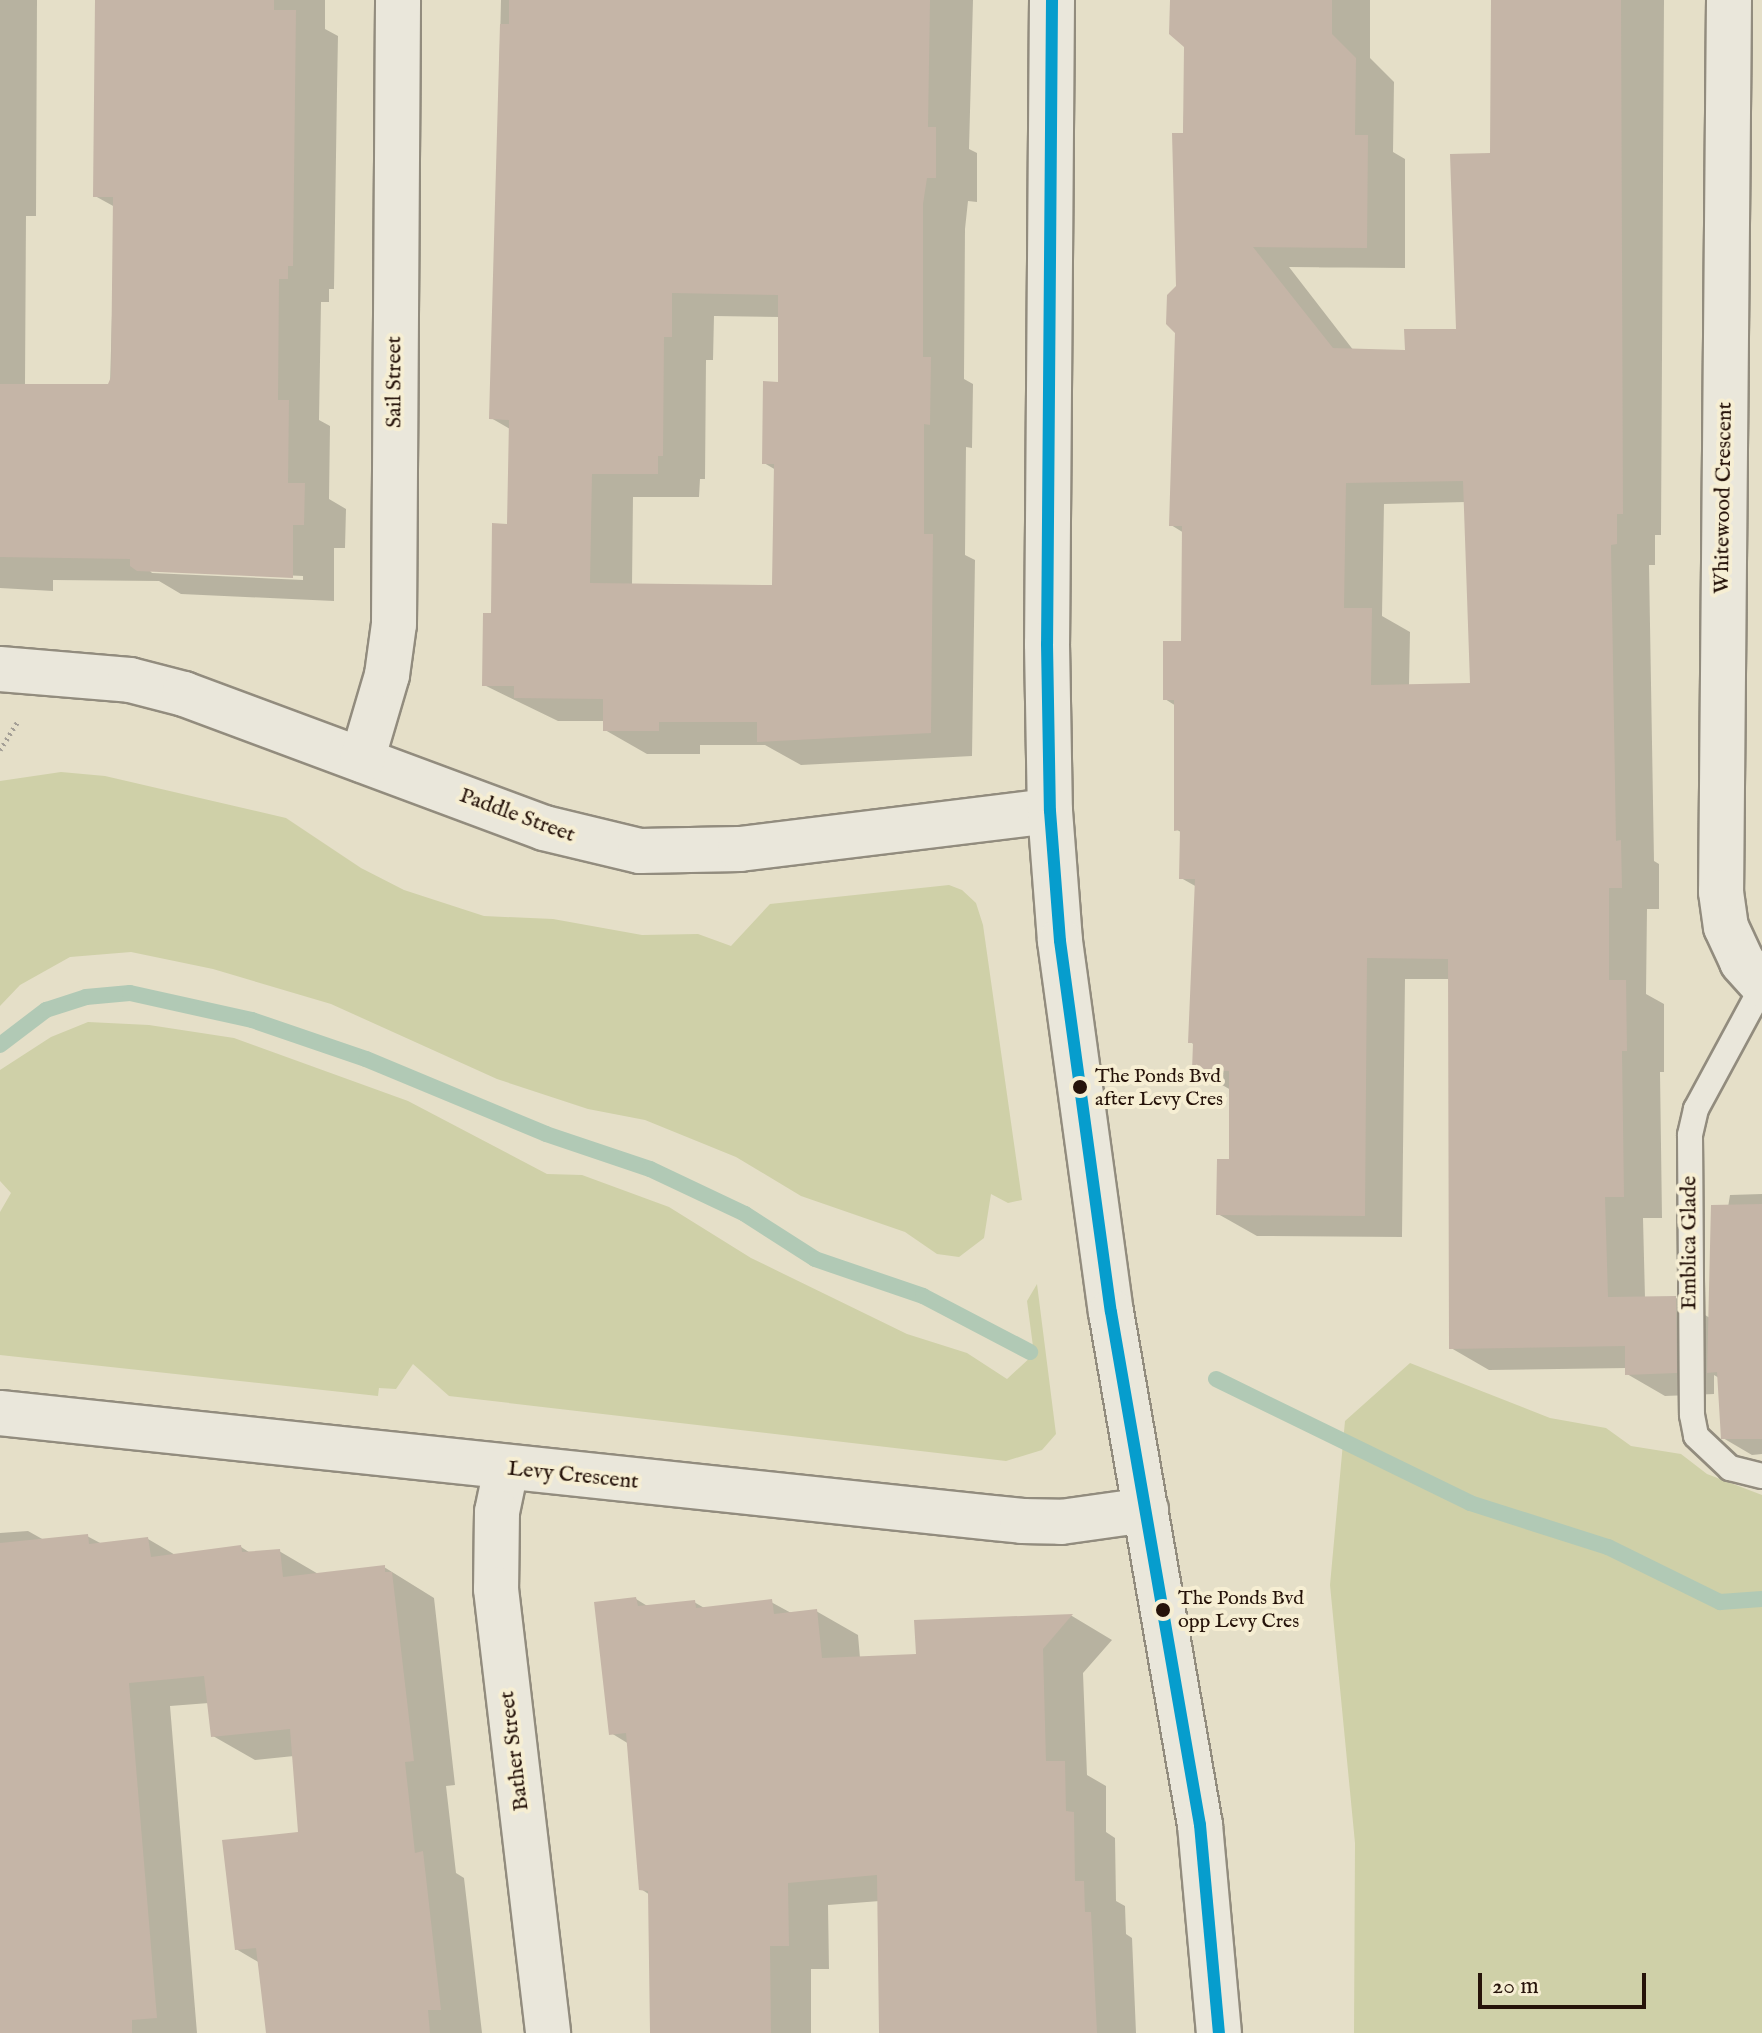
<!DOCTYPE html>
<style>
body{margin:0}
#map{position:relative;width:1762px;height:2033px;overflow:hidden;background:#e5dfc8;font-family:"IM FELL English",serif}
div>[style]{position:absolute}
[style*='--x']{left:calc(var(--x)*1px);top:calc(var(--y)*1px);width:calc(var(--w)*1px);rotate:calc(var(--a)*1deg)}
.green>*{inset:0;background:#cfd0a8}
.shadow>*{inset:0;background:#0003}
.stream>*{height:16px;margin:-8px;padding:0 8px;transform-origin:8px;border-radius:8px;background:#b1c9b5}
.building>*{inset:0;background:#c5b5a7}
.path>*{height:5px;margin-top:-2.5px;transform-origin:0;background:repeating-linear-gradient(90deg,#a49f96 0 2px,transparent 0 6px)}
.roads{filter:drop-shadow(2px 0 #928c7e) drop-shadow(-2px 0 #928c7e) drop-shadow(0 2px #928c7e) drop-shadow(0 -2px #928c7e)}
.service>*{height:24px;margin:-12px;padding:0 12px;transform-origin:12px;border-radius:12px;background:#eae7db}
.minor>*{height:44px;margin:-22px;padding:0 22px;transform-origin:22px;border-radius:22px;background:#eae7db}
.tertiary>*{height:44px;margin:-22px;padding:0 22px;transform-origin:22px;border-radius:22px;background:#eae7db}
.bus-1>*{height:12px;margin:-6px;padding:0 6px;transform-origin:6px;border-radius:6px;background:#069dcd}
.dots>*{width:22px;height:22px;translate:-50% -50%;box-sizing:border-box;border:4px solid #f6eed3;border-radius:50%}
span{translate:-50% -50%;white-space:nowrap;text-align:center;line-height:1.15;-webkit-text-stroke:8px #f6eed3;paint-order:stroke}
.bus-label{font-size:20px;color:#26130a}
.left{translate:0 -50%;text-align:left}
.street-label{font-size:22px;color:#26130a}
.scale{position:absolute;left:1478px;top:1973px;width:168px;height:36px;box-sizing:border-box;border:4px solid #26130a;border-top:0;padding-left:10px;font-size:24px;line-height:28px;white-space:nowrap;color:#26130a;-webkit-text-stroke:6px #f6eed3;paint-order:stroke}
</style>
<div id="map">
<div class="green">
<div style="clip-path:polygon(61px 772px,105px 776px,286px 818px,361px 868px,404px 890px,484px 916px,553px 919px,642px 935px,698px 934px,731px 946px,770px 904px,949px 885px,962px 890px,976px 903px,983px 925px,1022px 1200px,1008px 1203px,991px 1194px,984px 1238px,959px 1257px,937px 1254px,905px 1232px,801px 1196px,736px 1157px,645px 1120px,588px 1109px,497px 1079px,331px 1004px,213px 969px,131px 952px,70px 957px,20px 985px,0 1006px,0 781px)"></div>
<div style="clip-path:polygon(88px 1022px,149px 1025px,234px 1038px,408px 1101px,547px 1174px,582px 1175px,669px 1207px,751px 1258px,907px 1334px,967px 1353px,1007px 1379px,1034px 1354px,1027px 1301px,1037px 1284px,1056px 1434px,1042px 1450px,1006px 1461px,449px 1396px,413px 1364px,396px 1389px,379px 1388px,378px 1396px,0 1355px,0 1212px,11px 1193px,0 1181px,0 1070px,51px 1037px)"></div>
<div style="clip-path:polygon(1410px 1363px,1550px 1418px,1606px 1428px,1631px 1446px,1681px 1454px,1707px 1474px,1762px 1495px,1762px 2033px,1354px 2033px,1355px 1843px,1330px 1585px,1345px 1421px)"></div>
</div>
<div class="shadow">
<div style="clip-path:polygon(evenodd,0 0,37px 0,36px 216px,26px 216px,25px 386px,110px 386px,115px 207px,95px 196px,97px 0,325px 0,325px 29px,338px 36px,337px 90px,334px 289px,329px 289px,329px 302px,321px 302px,319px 420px,330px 426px,329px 499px,346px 509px,345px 548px,334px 548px,334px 601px,181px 594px,159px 581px,53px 580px,53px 591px,0 588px,0 0,148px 569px,303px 576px,303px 580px,152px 573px,148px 569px)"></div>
<div style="clip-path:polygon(evenodd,501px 0,973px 0,969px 149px,977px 153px,977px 202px,968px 201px,965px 229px,964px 379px,973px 384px,972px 448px,966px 447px,965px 555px,975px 560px,972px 756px,801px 765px,765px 745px,700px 745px,700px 754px,647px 754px,605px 730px,605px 721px,558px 721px,484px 685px,509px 526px,510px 429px,491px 418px,501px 0,714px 316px,780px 317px,780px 384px,764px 463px,776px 470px,774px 587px,632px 586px,633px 497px,699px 497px,700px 479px,705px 479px,706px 360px,713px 360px,714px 316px)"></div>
<div style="clip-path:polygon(evenodd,1174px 0,1370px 0,1370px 58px,1394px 82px,1393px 152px,1405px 159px,1405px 268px,1289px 267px,1354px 351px,1407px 352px,1458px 331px,1492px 155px,1492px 0,1664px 0,1661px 535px,1655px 535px,1655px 565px,1649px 565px,1654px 861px,1659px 864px,1659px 909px,1647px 909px,1646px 994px,1664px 1004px,1664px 1072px,1660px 1072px,1662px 1218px,1643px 1218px,1645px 1298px,1676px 1298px,1710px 1318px,1730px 1195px,1762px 1194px,1762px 1454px,1752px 1455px,1723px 1438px,1719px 1378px,1714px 1375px,1714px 1394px,1665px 1396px,1627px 1374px,1627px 1368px,1489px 1370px,1451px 1348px,1450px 979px,1405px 979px,1402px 1237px,1257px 1236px,1218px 1214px,1231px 1161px,1231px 1090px,1194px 1069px,1195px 1045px,1190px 1042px,1197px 887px,1181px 878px,1182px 833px,1176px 829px,1176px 706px,1165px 699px,1183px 643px,1184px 533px,1171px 525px,1186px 46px,1174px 0,1466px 502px,1472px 685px,1409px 686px,1410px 632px,1382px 616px,1384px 504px,1466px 502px)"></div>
<div style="clip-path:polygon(28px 1531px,44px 1540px,87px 1536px,102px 1544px,148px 1539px,177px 1556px,241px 1547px,252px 1554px,279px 1551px,320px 1575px,384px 1567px,434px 1598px,455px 1785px,446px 1786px,456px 1873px,464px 1878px,482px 2033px,268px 2033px,260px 1963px,236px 1949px,300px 1834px,294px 1756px,255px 1760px,213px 1736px,209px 1703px,170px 1706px,197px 2033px,0 2033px,0 1533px)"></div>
<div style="clip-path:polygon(636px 1599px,649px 1607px,694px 1602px,706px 1609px,771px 1602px,793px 1614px,816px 1611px,858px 1635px,860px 1658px,918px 1656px,916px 1622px,1072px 1616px,1112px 1640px,1083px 1673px,1087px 1775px,1106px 1786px,1106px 1832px,1115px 1838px,1116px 1901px,1125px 1906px,1126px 1934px,1132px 1938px,1136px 2033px,891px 2033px,880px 1901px,828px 1905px,829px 1969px,811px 1969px,811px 2033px,653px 2033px,650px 1895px,641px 1889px,629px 1744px,611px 1733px)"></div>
</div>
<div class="stream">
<div style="--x:0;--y:1045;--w:58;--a:-37.3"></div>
<div style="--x:46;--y:1010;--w:42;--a:-18"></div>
<div style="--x:86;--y:997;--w:44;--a:-5.2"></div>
<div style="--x:130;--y:993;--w:125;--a:12.5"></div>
<div style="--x:252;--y:1020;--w:120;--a:18.9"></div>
<div style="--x:366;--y:1059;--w:195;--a:22.6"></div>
<div style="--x:546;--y:1134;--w:110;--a:18.6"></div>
<div style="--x:650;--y:1169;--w:105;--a:25.3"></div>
<div style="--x:745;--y:1214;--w:83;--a:32.7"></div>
<div style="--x:815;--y:1259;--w:114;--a:18.9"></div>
<div style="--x:923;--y:1296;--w:121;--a:27.6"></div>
<div style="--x:1216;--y:1379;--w:283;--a:26"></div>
<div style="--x:1470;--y:1503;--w:145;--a:17.7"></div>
<div style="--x:1608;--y:1547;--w:125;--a:26.2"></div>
<div style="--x:1720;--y:1602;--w:42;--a:-4.1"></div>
</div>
<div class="building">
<div style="clip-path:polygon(95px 0,274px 0,274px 10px,296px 10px,293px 266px,288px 266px,288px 279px,279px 279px,278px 400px,289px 400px,288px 483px,305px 483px,304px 525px,293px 525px,293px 578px,137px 571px,130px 566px,130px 559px,0 557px,0 384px,108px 384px,111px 377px,113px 197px,93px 197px)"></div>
<div style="clip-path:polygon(evenodd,509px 0,930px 0,928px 127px,936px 127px,936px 178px,927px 178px,923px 204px,923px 357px,931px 357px,930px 425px,924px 424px,924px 534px,933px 534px,931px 733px,757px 742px,757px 722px,659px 722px,659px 731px,603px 731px,603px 699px,514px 698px,514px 686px,482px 686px,483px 613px,491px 613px,492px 523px,507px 524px,509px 420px,489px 419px,500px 24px,509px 24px,509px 0,672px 293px,778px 295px,778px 382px,763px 381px,762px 464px,774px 464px,772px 585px,590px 583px,592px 474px,658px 474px,658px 456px,663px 456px,664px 337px,672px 337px,672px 293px)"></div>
<div style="clip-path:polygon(evenodd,1170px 0,1332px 0,1332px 34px,1356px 58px,1355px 135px,1368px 135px,1367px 248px,1253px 247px,1333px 348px,1405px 350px,1404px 329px,1456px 329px,1450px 154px,1490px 153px,1491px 0,1621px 0,1623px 514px,1617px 514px,1617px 544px,1611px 545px,1616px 841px,1621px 840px,1622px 888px,1609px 888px,1609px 980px,1626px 980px,1627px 1051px,1622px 1051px,1624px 1197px,1605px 1197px,1608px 1297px,1676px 1296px,1677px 1373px,1625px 1375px,1625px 1346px,1449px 1349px,1448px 959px,1367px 958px,1365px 1216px,1216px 1215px,1217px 1159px,1229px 1159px,1229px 1071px,1192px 1070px,1193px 1043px,1188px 1043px,1195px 879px,1179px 879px,1180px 830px,1174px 831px,1174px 700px,1163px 700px,1163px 641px,1181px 641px,1182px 526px,1169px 526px,1175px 333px,1166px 324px,1167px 295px,1176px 286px,1172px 133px,1183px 133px,1184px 47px,1169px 34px,1170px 0,1463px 481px,1470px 683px,1371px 685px,1372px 608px,1344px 608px,1346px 483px,1463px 481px)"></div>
<div style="clip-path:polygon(1762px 1204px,1762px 1439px,1721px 1439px,1717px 1372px,1707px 1373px,1711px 1205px)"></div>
<div style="clip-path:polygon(88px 1534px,89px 1544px,148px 1537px,151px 1557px,241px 1545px,242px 1552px,280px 1549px,283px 1577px,385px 1565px,385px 1572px,392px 1572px,414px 1761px,405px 1762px,415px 1853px,423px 1851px,441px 2010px,428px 2010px,430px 2033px,266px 2033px,256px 1948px,235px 1950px,222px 1840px,298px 1832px,290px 1729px,211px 1737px,204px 1676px,129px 1683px,157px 2018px,132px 2020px,132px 2033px,0 2033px,0 1543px)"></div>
<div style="clip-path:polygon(636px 1597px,638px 1606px,695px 1600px,696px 1608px,772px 1599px,774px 1614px,817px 1609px,822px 1658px,916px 1654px,914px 1620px,1073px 1614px,1043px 1649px,1046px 1761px,1065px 1761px,1066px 1811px,1074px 1812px,1075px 1881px,1084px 1881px,1085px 1912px,1091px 1912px,1097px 2033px,879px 2033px,877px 1875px,788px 1883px,789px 1946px,770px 1946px,771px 2033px,650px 2033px,648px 1891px,639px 1890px,626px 1733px,609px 1735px,594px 1602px)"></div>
</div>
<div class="path">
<div style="--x:0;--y:750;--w:34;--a:-58"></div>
</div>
<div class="roads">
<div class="service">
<div style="--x:1762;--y:987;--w:139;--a:118.4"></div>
<div style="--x:1696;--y:1109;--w:27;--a:103"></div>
<div style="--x:1690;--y:1135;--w:280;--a:89.6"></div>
<div style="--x:1692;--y:1415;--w:21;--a:79"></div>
<div style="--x:1696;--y:1436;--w:47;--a:43.3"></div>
<div style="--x:1730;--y:1468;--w:33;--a:14"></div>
</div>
<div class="minor">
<div style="--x:1729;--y:0;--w:892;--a:90.51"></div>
<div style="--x:1721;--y:892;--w:35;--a:82"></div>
<div style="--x:1726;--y:927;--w:38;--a:65"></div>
<div style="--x:1742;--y:962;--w:30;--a:48"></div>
<div style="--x:0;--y:669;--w:130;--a:4.8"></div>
<div style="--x:130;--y:680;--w:56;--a:14.5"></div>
<div style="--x:184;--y:694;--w:384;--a:20.4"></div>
<div style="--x:544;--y:828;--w:99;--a:13.5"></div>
<div style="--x:640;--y:851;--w:100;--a:-1.1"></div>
<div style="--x:740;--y:849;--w:312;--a:-7"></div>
<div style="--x:362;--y:760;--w:89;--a:-73.6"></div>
<div style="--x:387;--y:675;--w:51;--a:-82.2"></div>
<div style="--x:394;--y:624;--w:624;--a:-89.63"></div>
<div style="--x:0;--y:1413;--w:1028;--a:6.03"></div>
<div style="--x:1022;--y:1521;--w:39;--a:1"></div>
<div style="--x:1061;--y:1522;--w:86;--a:-8"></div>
<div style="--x:506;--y:1469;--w:44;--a:101.8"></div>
<div style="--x:497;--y:1512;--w:77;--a:90.7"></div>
<div style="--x:496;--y:1589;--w:447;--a:83.3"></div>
</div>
<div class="tertiary">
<div style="--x:1052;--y:0;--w:644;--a:90.44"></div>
<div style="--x:1047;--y:644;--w:167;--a:89"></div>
<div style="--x:1050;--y:811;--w:130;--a:85.6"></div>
<div style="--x:1060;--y:941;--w:374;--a:82.2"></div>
<div style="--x:1111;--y:1312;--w:521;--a:80.16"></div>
<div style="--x:1200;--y:1825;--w:209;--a:84.8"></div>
</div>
</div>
<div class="bus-1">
<div style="--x:1052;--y:0;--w:644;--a:90.44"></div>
<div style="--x:1047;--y:644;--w:167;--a:89"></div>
<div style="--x:1050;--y:811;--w:130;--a:85.6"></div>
<div style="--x:1060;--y:941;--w:374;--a:82.2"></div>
<div style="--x:1111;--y:1312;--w:521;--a:80.16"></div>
<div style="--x:1200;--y:1825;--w:209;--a:84.8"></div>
</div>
<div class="dots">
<div style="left:1080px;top:1087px;background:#26130a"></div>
<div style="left:1163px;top:1610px;background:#26130a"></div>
</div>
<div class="bus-label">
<span class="left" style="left:1095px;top:1088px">The Ponds Bvd<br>after Levy Cres</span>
<span class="left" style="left:1178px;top:1610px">The Ponds Bvd<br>opp Levy Cres</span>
</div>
<div class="street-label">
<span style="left:395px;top:382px;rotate:-90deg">Sail Street</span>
<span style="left:1724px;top:498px;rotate:-89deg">Whitewood Crescent</span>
<span style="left:517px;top:816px;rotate:20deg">Paddle Street</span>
<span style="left:1690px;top:1243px;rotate:-90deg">Emblica Glade</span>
<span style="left:573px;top:1476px;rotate:6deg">Levy Crescent</span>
<span style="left:515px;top:1751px;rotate:-97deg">Bather Street</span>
</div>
<div class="scale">20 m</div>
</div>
